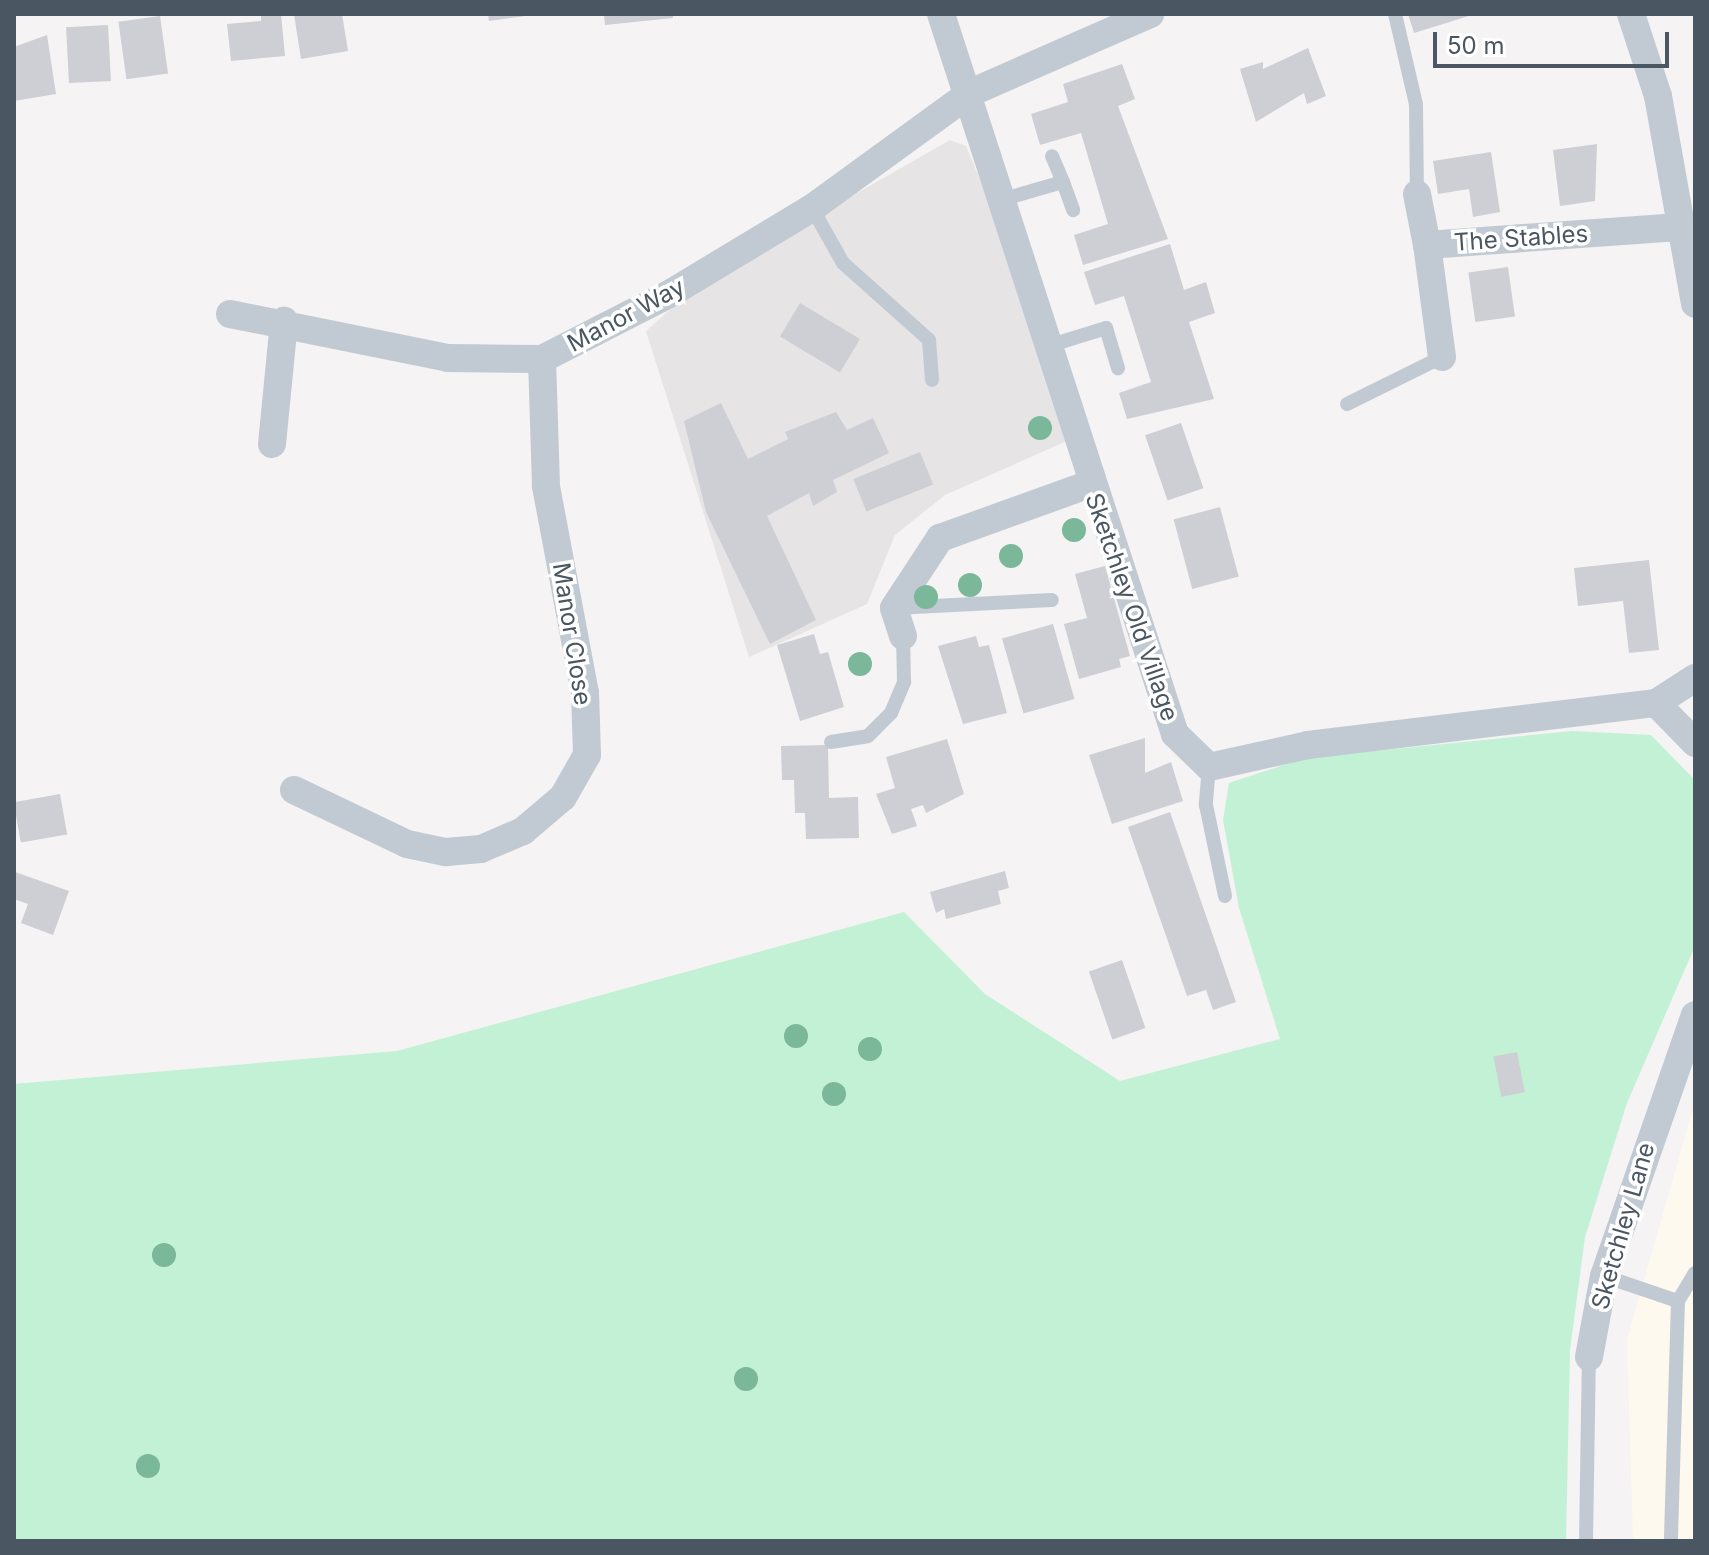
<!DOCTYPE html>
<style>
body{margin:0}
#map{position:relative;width:1709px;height:1555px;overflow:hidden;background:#f5f3f3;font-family:Inter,sans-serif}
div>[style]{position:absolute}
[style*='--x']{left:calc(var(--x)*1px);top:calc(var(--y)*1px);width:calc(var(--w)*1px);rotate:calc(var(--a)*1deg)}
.commercial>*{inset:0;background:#fdf9ef}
.education>*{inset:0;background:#e6e4e5}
.green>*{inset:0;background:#c3f1d5}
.building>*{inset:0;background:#cdcfd5;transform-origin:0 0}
.lane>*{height:14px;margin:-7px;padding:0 7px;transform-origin:7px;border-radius:7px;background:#c1cad2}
.street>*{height:28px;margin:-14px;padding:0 14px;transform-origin:14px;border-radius:14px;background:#c1cad2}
.trees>*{width:24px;height:24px;margin:-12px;border-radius:50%;background:#7bb799}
span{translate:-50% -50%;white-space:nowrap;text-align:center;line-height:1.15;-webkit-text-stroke:7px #fff;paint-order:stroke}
.street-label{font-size:24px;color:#4a5661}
.frame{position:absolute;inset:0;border:16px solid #4a5661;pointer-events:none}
.scale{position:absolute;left:1433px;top:32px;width:236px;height:36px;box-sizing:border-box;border:4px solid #4a5661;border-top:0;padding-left:10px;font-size:24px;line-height:28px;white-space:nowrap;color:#4a5661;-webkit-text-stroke:6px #fff;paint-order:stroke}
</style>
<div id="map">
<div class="commercial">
<div style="clip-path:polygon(1695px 1102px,1695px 1541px,1633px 1541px,1627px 1340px)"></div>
</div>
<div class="education">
<div style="clip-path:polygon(950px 140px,966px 146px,1030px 301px,1067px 441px,945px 495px,895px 535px,867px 604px,749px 657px,646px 331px,700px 283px)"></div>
</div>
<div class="green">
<div style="clip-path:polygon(1572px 731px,1651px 735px,1695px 780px,1695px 946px,1627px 1103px,1585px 1237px,1570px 1350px,1566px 1541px,14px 1541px,14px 1084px,397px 1051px,904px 912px,985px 994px,1120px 1081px,1280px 1039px,1239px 908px,1223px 820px,1229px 783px,1305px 758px)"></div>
</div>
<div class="building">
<div style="clip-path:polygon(261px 14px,281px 14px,285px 56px,231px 61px,227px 24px,261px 21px)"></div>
<div style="clip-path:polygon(294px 14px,342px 14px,348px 51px,301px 59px)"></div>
<div style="clip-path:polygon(488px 14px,525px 14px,525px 16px,489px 21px)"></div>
<div style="clip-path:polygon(604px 14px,673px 14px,673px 18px,605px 25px)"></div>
<div style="clip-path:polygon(1408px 14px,1472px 14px,1472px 15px,1414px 33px)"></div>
<div style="left:160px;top:16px;width:58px;height:42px;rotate:82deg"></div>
<div style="left:108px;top:25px;width:56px;height:42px;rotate:87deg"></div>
<div style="clip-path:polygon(47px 35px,56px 94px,14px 101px,14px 47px)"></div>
<div style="clip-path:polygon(1308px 48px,1326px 96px,1307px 104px,1304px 93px,1256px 122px,1240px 69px,1263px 62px,1263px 69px)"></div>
<div style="clip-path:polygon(1122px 64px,1135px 99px,1118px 106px,1168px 239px,1083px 265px,1074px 235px,1108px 224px,1081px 133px,1040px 145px,1031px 114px,1068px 102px,1063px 84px)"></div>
<div style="clip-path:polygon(1597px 144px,1595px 201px,1560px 206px,1553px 150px)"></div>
<div style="clip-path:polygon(1491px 152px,1500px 212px,1473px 217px,1469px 189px,1438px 194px,1433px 161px)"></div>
<div style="clip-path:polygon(1170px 244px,1184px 290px,1206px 282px,1215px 313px,1189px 322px,1214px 399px,1127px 419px,1119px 393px,1151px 382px,1124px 296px,1095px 305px,1084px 272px)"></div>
<div style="left:1508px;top:267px;width:50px;height:40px;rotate:82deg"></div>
<div style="left:800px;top:303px;width:70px;height:39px;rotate:31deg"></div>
<div style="clip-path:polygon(721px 403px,748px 459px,788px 439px,785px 432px,836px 412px,847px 430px,873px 418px,889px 453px,833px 480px,837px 492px,813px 506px,809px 493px,767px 516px,816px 620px,770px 644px,706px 512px,684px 421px)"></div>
<div style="left:1181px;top:423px;width:69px;height:38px;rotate:71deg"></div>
<div style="left:920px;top:452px;width:35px;height:72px;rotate:68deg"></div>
<div style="left:1220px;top:507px;width:72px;height:48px;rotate:75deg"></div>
<div style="clip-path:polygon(1649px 560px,1659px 650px,1629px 653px,1623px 601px,1578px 606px,1574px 568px)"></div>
<div style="clip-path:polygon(1105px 566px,1130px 656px,1119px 659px,1121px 667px,1079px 679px,1064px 624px,1087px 618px,1075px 574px)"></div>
<div style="left:1053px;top:624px;width:78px;height:53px;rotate:74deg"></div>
<div style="clip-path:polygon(814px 634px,820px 654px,828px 652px,844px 707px,800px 721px,777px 645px)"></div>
<div style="clip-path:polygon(976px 636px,979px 647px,989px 645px,1007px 713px,963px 724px,938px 646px)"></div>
<div style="clip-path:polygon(1145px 738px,1145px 773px,1171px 762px,1183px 801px,1112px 824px,1089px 755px)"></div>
<div style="clip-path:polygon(947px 739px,964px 794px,926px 813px,923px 805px,911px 809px,917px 826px,892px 834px,876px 794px,895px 788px,886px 757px)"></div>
<div style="clip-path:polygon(828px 745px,829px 798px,858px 797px,859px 838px,806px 839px,805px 813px,795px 813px,794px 780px,782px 780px,781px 746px)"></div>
<div style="left:60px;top:794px;width:41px;height:47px;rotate:80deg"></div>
<div style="clip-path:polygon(1170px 812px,1236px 1002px,1213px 1010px,1206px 990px,1187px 996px,1128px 827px)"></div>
<div style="clip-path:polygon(1005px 871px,1009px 888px,998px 891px,1001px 904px,946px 919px,944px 909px,936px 913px,930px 892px)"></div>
<div style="clip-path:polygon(15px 872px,69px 891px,53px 935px,21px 923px,28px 904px,14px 899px)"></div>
<div style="left:1122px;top:960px;width:72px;height:35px;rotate:71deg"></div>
<div style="left:1517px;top:1052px;width:41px;height:24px;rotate:79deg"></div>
</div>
<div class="lane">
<div style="--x:1395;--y:14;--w:92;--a:76.9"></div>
<div style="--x:1416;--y:104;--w:90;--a:89.4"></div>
<div style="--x:1063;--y:182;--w:30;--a:70"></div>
<div style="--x:1004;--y:199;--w:61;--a:-16.1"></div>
<div style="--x:1063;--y:182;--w:28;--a:-113"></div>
<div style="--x:812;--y:208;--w:63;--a:60.6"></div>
<div style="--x:843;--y:263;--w:115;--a:41.8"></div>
<div style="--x:929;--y:340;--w:40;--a:85.7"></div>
<div style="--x:1048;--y:346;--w:61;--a:-17.2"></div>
<div style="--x:1106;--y:328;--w:42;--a:73.3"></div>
<div style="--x:1347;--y:404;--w:106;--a:-26.3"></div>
<div style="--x:894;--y:608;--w:158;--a:-2.9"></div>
<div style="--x:831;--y:742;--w:37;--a:-9"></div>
<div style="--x:868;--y:736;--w:33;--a:-45"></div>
<div style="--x:891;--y:713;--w:34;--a:-67"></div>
<div style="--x:904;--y:682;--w:46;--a:-91.2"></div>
<div style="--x:1209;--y:767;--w:38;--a:95"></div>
<div style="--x:1206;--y:805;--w:93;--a:78.2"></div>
<div style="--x:1604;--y:1276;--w:78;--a:18.7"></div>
<div style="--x:1678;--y:1301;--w:240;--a:91.7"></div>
<div style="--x:1678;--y:1301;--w:33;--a:-59"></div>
<div style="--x:1586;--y:1541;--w:184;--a:-89.1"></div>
</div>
<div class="street">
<div style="--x:941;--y:14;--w:757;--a:72"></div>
<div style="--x:1175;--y:734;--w:47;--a:44.1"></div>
<div style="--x:1209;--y:767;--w:101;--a:-12.5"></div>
<div style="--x:1308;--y:745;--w:351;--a:-6.9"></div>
<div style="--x:1656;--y:703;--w:56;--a:45.7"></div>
<div style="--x:1631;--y:14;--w:86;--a:71.8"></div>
<div style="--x:1658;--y:96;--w:211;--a:79.9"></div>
<div style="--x:1417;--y:194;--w:52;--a:78.9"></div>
<div style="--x:230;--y:314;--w:222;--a:11.4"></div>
<div style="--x:448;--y:358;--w:94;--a:0.6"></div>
<div style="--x:542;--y:359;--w:145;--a:-27.1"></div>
<div style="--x:671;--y:293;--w:165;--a:-31.1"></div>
<div style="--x:812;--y:208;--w:195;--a:-36"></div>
<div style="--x:970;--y:93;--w:197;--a:-23.7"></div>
<div style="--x:1442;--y:357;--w:113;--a:-97.6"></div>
<div style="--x:1427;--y:245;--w:253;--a:-4.1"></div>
<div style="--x:272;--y:444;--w:124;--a:-84.4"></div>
<div style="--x:903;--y:636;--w:29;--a:-108"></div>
<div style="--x:894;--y:608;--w:84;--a:-56.7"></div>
<div style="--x:940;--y:538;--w:159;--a:-19.8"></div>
<div style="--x:1656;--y:703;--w:46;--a:-32.7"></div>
<div style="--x:294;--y:790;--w:125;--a:25.5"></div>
<div style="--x:407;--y:844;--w:40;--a:12"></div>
<div style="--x:446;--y:852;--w:35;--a:-5"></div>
<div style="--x:481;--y:849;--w:46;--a:-23.2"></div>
<div style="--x:523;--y:831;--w:52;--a:-40.4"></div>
<div style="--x:563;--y:797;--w:48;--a:-60.3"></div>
<div style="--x:587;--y:755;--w:62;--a:-91.8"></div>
<div style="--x:585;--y:693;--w:211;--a:-100.7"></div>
<div style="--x:546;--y:486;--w:127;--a:-91.8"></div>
<div style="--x:1589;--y:1357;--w:82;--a:-79.5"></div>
<div style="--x:1604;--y:1276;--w:276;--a:-70.8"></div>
</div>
<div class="trees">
<div style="left:1040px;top:428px"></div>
<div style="left:1074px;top:530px"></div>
<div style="left:1011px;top:556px"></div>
<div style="left:970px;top:585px"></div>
<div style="left:926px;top:597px"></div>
<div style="left:860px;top:664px"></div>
<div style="left:796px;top:1036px"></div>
<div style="left:870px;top:1049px"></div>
<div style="left:834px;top:1094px"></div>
<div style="left:164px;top:1255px"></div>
<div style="left:746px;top:1379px"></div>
<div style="left:148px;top:1466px"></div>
</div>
<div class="street-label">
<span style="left:1521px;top:238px;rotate:-4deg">The Stables</span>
<span style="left:626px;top:315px;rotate:-28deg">Manor Way</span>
<span style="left:1132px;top:607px;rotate:71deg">Sketchley Old Village</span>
<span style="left:572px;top:634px;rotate:81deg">Manor Close</span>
<span style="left:1623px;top:1226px;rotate:-74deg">Sketchley Lane</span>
</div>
<div class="frame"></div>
<div class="scale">50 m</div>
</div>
